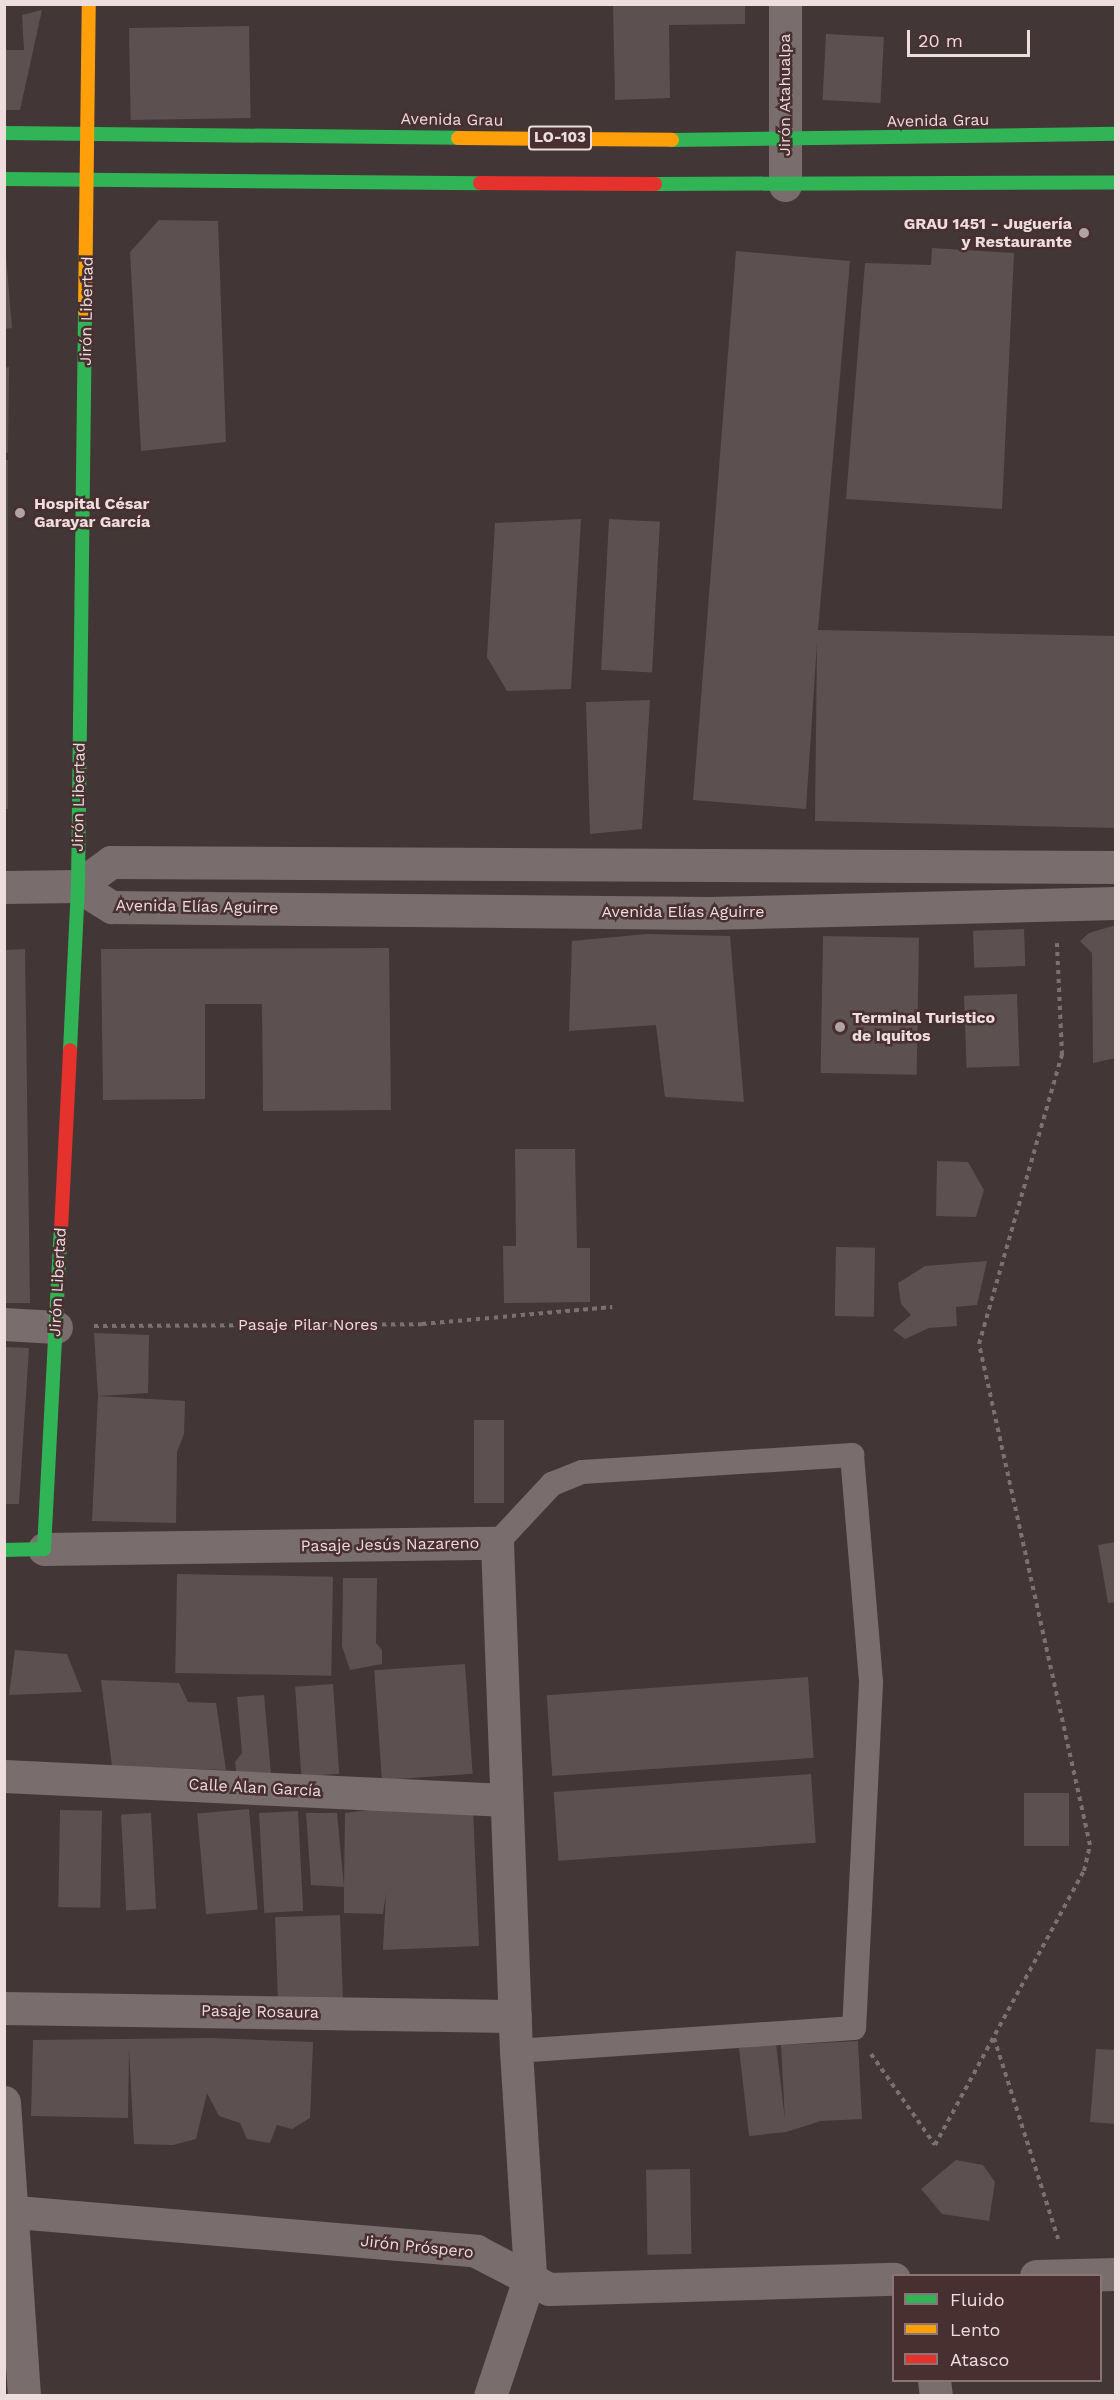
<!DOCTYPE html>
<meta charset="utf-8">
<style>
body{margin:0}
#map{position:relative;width:1120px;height:2400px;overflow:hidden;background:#423636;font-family:"Work Sans",sans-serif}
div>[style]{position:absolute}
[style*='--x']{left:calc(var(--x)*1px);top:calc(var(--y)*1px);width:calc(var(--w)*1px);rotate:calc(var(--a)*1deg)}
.building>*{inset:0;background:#5c5051;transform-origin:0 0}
.path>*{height:4px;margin-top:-2px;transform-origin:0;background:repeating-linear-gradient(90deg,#7a7171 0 4.5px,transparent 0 9px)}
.lane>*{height:24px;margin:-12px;padding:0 12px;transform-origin:12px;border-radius:12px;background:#796d6e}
.street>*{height:33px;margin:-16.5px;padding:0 16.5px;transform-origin:16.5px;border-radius:16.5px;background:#796d6e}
.fast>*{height:14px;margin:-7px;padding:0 7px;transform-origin:7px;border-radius:7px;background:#30b455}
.slow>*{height:14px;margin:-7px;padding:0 7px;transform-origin:7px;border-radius:7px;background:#ff9f0a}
.jam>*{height:14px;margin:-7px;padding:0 7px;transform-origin:7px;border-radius:7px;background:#e5322d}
.dots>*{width:16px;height:16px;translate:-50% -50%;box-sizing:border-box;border:3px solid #483031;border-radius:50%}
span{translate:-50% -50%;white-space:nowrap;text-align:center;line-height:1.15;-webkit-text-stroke:5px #483031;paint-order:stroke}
.shield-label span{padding:2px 4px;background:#483031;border:2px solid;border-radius:4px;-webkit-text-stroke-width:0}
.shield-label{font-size:15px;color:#eddddd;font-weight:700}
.street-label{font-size:16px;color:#eddddd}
.poi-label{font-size:16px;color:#eddddd;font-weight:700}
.right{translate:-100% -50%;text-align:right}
.left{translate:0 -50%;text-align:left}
.frame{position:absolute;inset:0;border:6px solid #eddddd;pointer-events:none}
.legend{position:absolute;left:892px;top:2274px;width:210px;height:108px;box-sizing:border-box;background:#483031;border:2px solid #8a7576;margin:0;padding:8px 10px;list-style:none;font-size:18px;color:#eddddd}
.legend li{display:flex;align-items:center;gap:12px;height:30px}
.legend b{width:30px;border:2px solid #8a7576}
.scale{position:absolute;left:907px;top:30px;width:123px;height:27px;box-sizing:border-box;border:3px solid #eddddd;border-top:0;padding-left:8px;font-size:18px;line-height:21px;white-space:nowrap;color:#eddddd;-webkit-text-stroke:4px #483031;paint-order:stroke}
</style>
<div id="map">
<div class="building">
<div style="clip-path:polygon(613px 4px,745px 4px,745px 24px,669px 25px,670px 98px,615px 100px)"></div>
<div style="clip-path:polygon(42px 10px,20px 110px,4px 110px,4px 50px,24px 50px,22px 15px)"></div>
<div style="left:249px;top:26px;width:92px;height:120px;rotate:89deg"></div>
<div style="left:826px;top:34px;width:58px;height:66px;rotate:3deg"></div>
<div style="clip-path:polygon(159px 220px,218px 221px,226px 442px,141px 451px,130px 252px)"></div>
<div style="clip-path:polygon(932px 248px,1014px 253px,1002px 509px,846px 499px,865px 263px,931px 265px)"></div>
<div style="clip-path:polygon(736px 251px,850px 261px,818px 630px,1116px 636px,1116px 828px,815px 821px,817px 643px,806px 809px,693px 800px)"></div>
<div style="clip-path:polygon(4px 257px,6px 257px,12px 328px,4px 329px)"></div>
<div style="clip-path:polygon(9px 367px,8px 453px,5px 453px,5px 368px)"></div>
<div style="left:4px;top:460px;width:4px;height:349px"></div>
<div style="clip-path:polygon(581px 519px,571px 689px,507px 691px,487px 657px,495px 523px)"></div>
<div style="left:609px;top:519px;width:51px;height:151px;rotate:3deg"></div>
<div style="clip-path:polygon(650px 700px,642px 829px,590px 834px,586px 702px)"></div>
<div style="clip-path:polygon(1116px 925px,1116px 1058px,1093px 1063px,1092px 953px,1080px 941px,1089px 933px)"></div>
<div style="left:1024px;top:929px;width:37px;height:51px;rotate:88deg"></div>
<div style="clip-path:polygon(646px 934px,730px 936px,744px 1102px,665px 1097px,656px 1025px,569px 1031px,572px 941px)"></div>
<div style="left:823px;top:936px;width:96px;height:137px;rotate:1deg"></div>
<div style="clip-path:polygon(389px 948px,391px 1110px,263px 1111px,262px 1004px,205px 1004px,205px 1099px,103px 1100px,101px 949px)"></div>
<div style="clip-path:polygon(25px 949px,30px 1303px,4px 1303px,4px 950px)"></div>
<div style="left:1017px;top:994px;width:72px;height:53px;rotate:88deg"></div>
<div style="clip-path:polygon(515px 1149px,575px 1149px,577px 1248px,590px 1248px,590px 1302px,504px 1303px,503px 1246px,516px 1246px)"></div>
<div style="clip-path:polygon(937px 1161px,968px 1162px,984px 1190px,976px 1217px,936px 1216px)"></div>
<div style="left:836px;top:1247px;width:39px;height:69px;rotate:1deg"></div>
<div style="clip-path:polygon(987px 1261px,977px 1305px,956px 1307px,957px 1326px,929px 1328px,905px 1339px,893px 1330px,911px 1315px,901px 1304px,898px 1283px,925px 1266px)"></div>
<div style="clip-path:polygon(94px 1333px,149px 1335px,148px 1393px,98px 1396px)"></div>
<div style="clip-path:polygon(5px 1347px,29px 1348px,19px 1504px,5px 1504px)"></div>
<div style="clip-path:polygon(98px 1396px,185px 1401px,184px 1434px,177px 1452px,176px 1523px,92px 1521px)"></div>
<div style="left:474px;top:1420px;width:30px;height:83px"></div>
<div style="clip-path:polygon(1116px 1542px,1116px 1602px,1108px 1603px,1098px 1545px)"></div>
<div style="left:177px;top:1574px;width:156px;height:99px;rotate:1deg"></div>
<div style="clip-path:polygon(343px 1578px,377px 1578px,376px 1643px,382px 1650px,382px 1664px,350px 1670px,342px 1646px)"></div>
<div style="clip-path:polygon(15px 1650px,67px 1654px,82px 1692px,9px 1695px)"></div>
<div style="left:465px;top:1664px;width:110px;height:91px;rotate:86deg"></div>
<div style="left:808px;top:1677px;width:81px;height:262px;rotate:86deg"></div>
<div style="clip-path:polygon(101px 1680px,179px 1683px,188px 1702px,216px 1703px,226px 1770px,112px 1766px)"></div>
<div style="left:333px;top:1684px;width:90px;height:38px;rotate:86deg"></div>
<div style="clip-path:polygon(264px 1695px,271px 1774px,237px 1777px,235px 1762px,242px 1753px,237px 1697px)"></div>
<div style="left:811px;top:1774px;width:69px;height:258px;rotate:86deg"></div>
<div style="left:1024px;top:1793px;width:45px;height:53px"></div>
<div style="clip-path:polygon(386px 1808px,473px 1808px,479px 1946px,383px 1950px,386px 1893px,383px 1914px,344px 1913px,344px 1887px,311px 1885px,306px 1813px,337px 1813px,344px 1887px,345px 1813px)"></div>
<div style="left:249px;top:1809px;width:101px;height:52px;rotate:85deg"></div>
<div style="left:60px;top:1810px;width:42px;height:97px;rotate:1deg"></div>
<div style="left:298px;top:1811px;width:100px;height:39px;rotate:87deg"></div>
<div style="left:151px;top:1813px;width:96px;height:30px;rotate:87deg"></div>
<div style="left:340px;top:1915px;width:90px;height:65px;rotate:88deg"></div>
<div style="clip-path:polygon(211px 2038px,313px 2042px,310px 2118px,292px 2129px,277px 2125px,270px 2143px,247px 2139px,240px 2123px,219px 2116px,207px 2093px,196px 2139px,173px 2145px,134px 2144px,129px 2048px,128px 2118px,31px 2116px,33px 2040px)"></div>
<div style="clip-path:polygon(858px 2041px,862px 2119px,821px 2121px,786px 2132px,749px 2136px,739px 2048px,776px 2043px,785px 2120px,781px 2045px)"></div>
<div style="clip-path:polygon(1096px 2049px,1116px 2050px,1116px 2124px,1090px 2122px)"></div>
<div style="clip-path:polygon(956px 2160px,983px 2165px,995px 2182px,989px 2221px,942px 2214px,921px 2189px)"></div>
<div style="left:690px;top:2169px;width:85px;height:44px;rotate:89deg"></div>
</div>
<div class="path">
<div style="--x:94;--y:1326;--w:328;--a:-0.3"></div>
<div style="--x:422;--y:1324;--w:191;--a:-5.1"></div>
<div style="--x:994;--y:2038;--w:211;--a:72.3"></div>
<div style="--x:871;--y:2054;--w:111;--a:54.9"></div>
<div style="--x:935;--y:2145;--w:312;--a:-61.5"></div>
<div style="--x:1084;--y:1871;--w:27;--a:-77"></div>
<div style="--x:1090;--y:1845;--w:513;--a:-102.49"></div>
<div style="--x:979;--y:1344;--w:301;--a:-74"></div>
<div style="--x:1062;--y:1055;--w:112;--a:-92.6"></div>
</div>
<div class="lane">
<div style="--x:497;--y:1543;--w:81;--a:-47"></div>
<div style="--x:552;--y:1484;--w:32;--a:-22"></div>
<div style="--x:582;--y:1472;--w:271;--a:-3.6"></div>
<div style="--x:852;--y:1455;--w:229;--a:85.2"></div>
<div style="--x:871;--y:1683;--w:345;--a:92.8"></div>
<div style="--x:854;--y:2028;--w:339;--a:176.1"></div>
</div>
<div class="street">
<div style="--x:785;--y:185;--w:181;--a:-90"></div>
<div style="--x:78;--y:886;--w:41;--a:-36"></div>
<div style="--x:111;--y:862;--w:1005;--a:0.29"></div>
<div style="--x:78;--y:886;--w:40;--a:32"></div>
<div style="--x:112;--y:907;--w:597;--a:0.58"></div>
<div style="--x:709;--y:913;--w:407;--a:-1.4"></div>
<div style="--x:4;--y:887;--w:74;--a:-0.8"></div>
<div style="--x:4;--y:1324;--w:52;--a:3.3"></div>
<div style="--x:44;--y:1549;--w:453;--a:-0.8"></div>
<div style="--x:497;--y:1543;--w:508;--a:87.86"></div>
<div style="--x:516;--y:2051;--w:225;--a:86.4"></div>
<div style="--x:530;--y:2276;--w:126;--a:108.4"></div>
<div style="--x:4;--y:1776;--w:502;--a:2.74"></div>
<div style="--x:4;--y:2008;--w:511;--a:0.9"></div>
<div style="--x:4;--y:2102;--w:295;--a:86.1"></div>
<div style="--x:4;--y:2211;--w:474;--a:4.8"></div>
<div style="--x:476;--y:2251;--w:82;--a:27.5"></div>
<div style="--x:549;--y:2289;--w:345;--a:-1.7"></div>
<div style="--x:1036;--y:2276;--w:80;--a:-1.4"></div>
<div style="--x:934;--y:2380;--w:16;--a:83"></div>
</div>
<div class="fast">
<div style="--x:4;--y:133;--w:454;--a:0.6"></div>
<div style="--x:672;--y:140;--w:444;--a:-0.8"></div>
<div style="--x:4;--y:179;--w:476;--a:0.5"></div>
<div style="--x:655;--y:184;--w:461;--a:-0.2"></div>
<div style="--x:70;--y:1050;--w:164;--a:-87.2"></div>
<div style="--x:78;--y:886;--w:575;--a:-89.3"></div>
<div style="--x:4;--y:1550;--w:40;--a:-1.4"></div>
<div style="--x:44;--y:1549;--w:320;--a:-87"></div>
</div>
<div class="slow">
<div style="--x:458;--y:138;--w:214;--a:0.5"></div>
<div style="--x:85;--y:311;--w:307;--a:-89.3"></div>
</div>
<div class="jam">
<div style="--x:480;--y:183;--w:175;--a:0.3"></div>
<div style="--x:61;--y:1229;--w:179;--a:-87.1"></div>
</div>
<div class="dots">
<div style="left:1084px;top:233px;background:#b1a3a3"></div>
<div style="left:20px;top:513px;background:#b1a3a3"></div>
<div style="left:840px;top:1027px;background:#b1a3a3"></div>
</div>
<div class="shield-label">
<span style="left:560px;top:138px">LO-103</span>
</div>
<div class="street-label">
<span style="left:785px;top:95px;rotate:-90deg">Jirón Atahualpa</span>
<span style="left:452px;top:120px;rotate:1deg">Avenida Grau</span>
<span style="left:938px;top:121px;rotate:-1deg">Avenida Grau</span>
<span style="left:87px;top:311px;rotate:-89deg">Jirón Libertad</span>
<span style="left:79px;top:797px;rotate:-89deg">Jirón Libertad</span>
<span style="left:197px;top:907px;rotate:1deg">Avenida Elías Aguirre</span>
<span style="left:683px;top:912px">Avenida Elías Aguirre</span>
<span style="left:58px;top:1282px;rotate:-87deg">Jirón Libertad</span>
<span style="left:308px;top:1325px">Pasaje Pilar Nores</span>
<span style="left:390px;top:1545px;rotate:-1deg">Pasaje Jesús Nazareno</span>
<span style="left:255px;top:1788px;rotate:3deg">Calle Alan García</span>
<span style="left:260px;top:2012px;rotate:1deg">Pasaje Rosaura</span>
<span style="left:417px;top:2247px;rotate:6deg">Jirón Próspero</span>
</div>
<div class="poi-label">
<span class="right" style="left:1072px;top:233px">GRAU 1451 - Juguería<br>y Restaurante</span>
<span class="left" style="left:34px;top:513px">Hospital César<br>Garayar García</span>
<span class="left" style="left:852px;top:1027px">Terminal Turistico<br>de Iquitos</span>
</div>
<div class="frame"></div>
<ul class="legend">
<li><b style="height:8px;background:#30b455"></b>Fluido</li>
<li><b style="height:8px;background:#ff9f0a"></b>Lento</li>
<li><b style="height:8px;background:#e5322d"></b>Atasco</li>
</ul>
<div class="scale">20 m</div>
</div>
